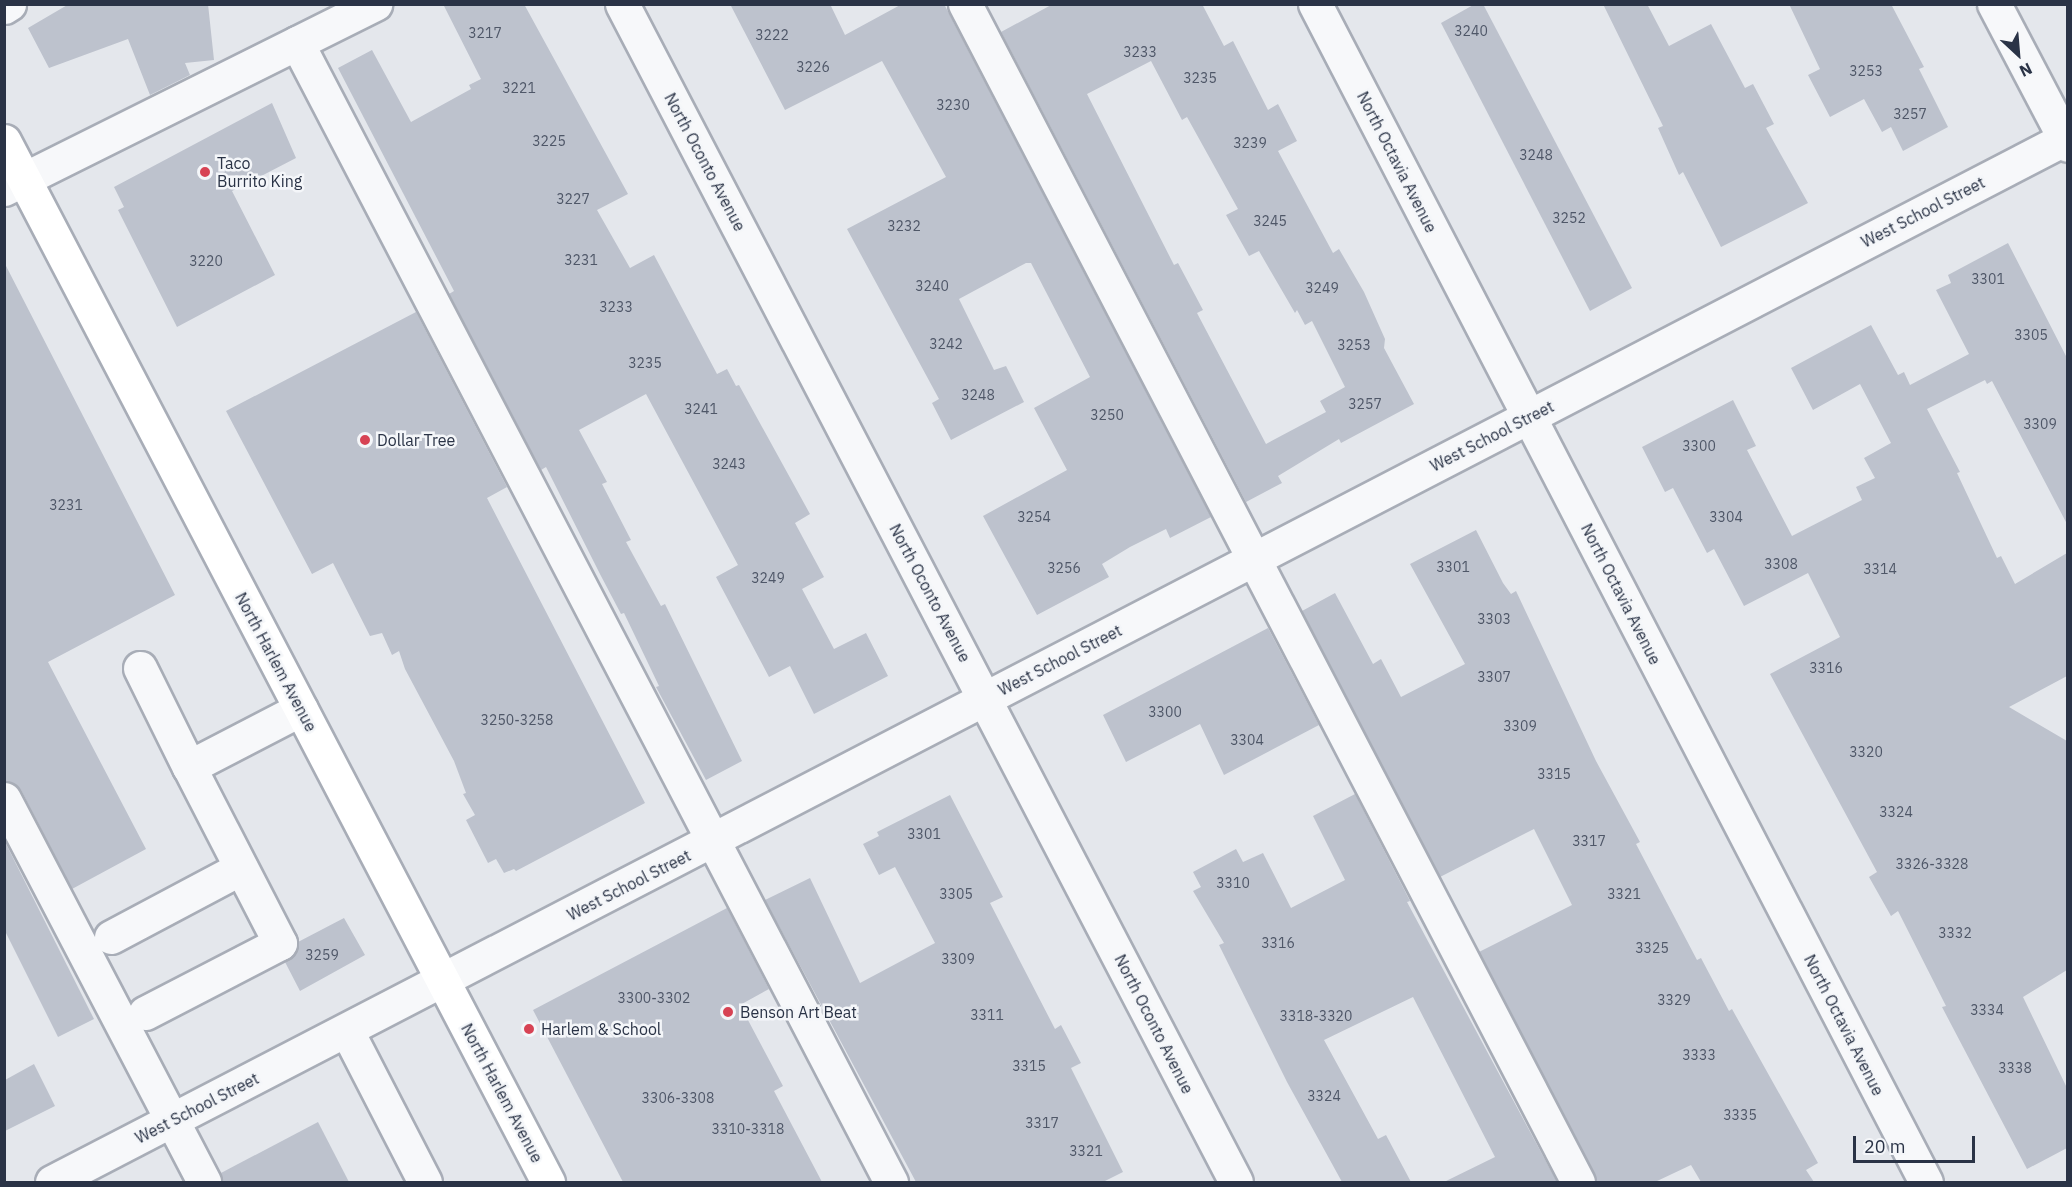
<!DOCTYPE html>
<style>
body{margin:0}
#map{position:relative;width:2072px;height:1187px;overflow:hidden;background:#e4e7ec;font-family:"IBM Plex Sans",sans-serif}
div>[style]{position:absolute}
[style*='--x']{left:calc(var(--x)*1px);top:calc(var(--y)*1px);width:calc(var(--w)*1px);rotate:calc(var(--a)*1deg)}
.building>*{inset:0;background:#bdc2cd}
.roads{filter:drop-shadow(2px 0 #a8adb7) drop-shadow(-2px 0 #a8adb7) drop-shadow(0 2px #a8adb7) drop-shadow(0 -2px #a8adb7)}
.minor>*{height:33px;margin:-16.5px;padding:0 16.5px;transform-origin:16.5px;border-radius:16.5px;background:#f7f8fa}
.major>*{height:33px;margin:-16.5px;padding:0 16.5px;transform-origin:16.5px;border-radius:16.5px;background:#fff}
.dots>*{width:16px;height:16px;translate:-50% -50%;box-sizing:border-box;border:3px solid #f4f6f9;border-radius:50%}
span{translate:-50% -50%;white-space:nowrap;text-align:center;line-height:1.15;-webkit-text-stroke:5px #f4f6f9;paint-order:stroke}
.number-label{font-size:14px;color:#4f5768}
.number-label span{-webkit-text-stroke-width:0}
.street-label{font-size:16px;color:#2a3346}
.poi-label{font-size:16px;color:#2a3346}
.left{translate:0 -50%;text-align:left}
.frame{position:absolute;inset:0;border:6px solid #2a3346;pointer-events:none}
.north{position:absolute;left:1988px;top:24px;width:60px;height:60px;-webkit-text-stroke:4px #f4f6f9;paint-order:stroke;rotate:154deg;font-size:16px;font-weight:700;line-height:24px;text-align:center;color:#2a3346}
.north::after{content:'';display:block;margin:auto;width:21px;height:27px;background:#2a3346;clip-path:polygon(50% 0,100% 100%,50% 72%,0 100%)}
.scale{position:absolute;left:1853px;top:1136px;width:122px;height:27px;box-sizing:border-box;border:3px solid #2a3346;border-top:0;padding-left:8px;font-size:18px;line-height:21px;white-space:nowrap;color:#2a3346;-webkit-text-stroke:4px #f4f6f9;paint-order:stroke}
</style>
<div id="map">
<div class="building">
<div style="clip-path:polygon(69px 4px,208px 4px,214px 60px,185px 63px,190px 75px,150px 95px,128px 39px,49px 68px,28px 28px)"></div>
<div style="clip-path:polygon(443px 4px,524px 4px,628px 194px,597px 210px,630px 268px,654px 255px,717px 374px,727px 369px,736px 386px,739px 385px,810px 514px,795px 523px,824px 577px,802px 589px,834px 649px,866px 633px,888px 676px,814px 714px,790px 666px,769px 677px,716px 577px,738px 565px,646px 394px,579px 430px,607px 482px,602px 484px,631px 540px,626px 542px,661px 606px,665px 604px,742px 761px,706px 780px,656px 687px,659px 686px,624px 613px,621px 614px,601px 576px,546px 467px,541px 470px,449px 294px,454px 291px,338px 68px,372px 50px,411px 122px,471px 89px,469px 85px,481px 79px)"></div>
<div style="clip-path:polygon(730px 4px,830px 4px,845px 35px,902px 4px,944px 4px,1211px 517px,1170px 538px,1166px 529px,1130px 547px,1102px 564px,1109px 577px,1037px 615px,983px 516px,1067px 470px,1034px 408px,1090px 377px,1031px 263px,1026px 263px,959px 299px,994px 370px,1006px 366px,1024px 402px,951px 440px,932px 403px,939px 399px,847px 229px,946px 177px,882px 61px,785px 110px)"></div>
<div style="clip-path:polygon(evenodd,1053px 4px,1202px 4px,1224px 46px,1233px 41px,1268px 110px,1278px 104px,1297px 141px,1278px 151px,1333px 253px,1339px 249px,1364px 292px,1385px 339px,1384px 348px,1414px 404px,1341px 443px,1339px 439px,1278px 476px,1282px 483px,1246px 502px,1001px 32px,1053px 4px,1151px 61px,1182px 120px,1187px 117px,1238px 209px,1226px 215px,1249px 256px,1259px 251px,1295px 313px,1297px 310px,1305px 325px,1312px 321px,1345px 387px,1320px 401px,1326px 412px,1266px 444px,1197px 313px,1203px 310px,1178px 263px,1174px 265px,1087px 94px,1151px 61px)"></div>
<div style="clip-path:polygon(1475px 4px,1483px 4px,1632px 288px,1590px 311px,1441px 23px)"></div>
<div style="clip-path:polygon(1603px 4px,1647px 4px,1669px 46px,1711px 24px,1745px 88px,1753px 84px,1774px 124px,1766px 128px,1808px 203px,1721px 247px,1683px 172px,1679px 175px,1658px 128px,1663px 126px)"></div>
<div style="clip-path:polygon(1789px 4px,1891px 4px,1924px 67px,1919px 69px,1948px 127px,1903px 151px,1891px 127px,1882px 132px,1864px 99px,1830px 117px,1808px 75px,1820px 69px)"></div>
<div style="clip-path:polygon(272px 103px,296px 158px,232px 191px,275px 275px,177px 327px,118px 210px,124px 207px,114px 187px)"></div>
<div style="clip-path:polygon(2008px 243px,2067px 358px,2067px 524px,1992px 381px,1987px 384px,1985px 380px,1927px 409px,1960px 472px,1957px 473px,1997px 558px,2001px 556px,2015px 584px,2067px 553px,2067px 676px,2009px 707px,2067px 741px,2067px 970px,2023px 997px,2067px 1088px,2067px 1148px,2027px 1169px,1942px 1007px,1946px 1006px,1898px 911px,1891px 916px,1869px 877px,1877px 872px,1770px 674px,1840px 637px,1808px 573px,1744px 606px,1714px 549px,1707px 553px,1673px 488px,1665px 492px,1642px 447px,1733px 400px,1756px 446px,1747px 450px,1792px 536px,1862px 500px,1856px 487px,1875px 478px,1864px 458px,1891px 443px,1860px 384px,1813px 410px,1791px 368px,1871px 325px,1898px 375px,1904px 372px,1910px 385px,1969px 354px,1936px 290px,1951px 283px,1948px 275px)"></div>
<div style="clip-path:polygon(4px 262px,175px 595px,48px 662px,146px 849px,72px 889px,21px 790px,4px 780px)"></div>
<div style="clip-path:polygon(416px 312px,507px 487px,487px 498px,645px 803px,516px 871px,514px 869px,504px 873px,496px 859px,488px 863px,466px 820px,475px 815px,463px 794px,466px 793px,454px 761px,405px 669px,399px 651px,392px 655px,382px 633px,370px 636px,333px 563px,312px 574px,226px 411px)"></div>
<div style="clip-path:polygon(1476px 530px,1503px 583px,1511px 594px,1516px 591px,1596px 761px,1640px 842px,1636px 844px,1697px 960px,1701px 958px,1729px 1011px,1732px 1009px,1818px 1163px,1806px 1170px,1814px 1182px,1701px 1182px,1691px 1165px,1655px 1182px,1597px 1182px,1479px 952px,1572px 905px,1534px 829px,1440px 877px,1302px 611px,1335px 593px,1373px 664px,1381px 659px,1401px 697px,1465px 664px,1410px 564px)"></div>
<div style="clip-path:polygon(1268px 628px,1319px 725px,1224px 775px,1200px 724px,1126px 762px,1103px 715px)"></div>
<div style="clip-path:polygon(1355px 794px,1410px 901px,1407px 902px,1557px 1182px,1444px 1182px,1495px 1157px,1413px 997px,1324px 1040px,1378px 1139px,1386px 1135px,1411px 1182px,1342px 1182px,1287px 1082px,1219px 945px,1224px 943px,1193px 891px,1201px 887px,1193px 872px,1236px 849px,1243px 862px,1263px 853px,1291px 908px,1345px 880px,1313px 816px)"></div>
<div style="clip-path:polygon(950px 795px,1003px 897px,990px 903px,1055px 1029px,1061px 1025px,1081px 1063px,1071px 1068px,1123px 1172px,1103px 1182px,916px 1182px,765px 900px,810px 878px,860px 983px,935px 943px,895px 867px,879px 875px,863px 844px,879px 836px,877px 832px)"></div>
<div style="clip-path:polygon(4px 840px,94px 1019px,58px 1037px,4px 929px)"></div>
<div style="clip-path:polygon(727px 908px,769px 989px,740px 1005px,783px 1086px,774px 1091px,822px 1182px,623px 1182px,533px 1010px)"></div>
<div style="clip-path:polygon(344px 918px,365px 955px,300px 991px,285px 962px,295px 954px,298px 942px)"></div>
<div style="clip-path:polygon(34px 1064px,55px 1106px,5px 1131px,5px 1080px)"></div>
<div style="clip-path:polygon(318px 1122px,349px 1182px,223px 1182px,221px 1173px)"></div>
</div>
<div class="roads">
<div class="minor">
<div style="--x:622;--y:4;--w:1328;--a:62.47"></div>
<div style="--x:965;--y:4;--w:1328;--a:62.51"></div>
<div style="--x:1315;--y:4;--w:1327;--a:62.59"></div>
<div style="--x:1994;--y:4;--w:159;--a:62.3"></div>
<div style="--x:4;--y:7;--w:6;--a:-31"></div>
<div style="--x:297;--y:43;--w:1285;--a:62.46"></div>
<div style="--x:4;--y:189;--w:415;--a:-26.5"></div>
<div style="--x:140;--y:668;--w:110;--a:63.7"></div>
<div style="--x:189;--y:767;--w:126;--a:-27.4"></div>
<div style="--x:4;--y:799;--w:432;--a:62.4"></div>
<div style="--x:111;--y:937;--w:147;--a:-28"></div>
<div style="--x:145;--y:1013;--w:152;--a:-27.4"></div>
<div style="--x:280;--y:943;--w:198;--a:-117.3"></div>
<div style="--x:347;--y:1031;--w:170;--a:62.7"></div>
<div style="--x:52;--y:1182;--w:2271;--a:-27.4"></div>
</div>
<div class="major">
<div style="--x:4;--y:141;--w:1175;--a:62.41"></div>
</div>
</div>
<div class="dots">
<div style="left:205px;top:172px;background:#d74354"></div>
<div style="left:365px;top:440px;background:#d74354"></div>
<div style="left:728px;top:1012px;background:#d74354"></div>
<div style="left:529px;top:1029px;background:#d74354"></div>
</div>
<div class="number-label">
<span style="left:1471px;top:31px">3240</span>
<span style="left:485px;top:33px">3217</span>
<span style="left:772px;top:35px">3222</span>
<span style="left:1140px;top:52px">3233</span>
<span style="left:813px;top:67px">3226</span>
<span style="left:1866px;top:71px">3253</span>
<span style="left:1200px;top:78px">3235</span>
<span style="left:519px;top:88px">3221</span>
<span style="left:953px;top:105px">3230</span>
<span style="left:1910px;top:114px">3257</span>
<span style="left:549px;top:141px">3225</span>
<span style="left:1250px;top:143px">3239</span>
<span style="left:1536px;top:155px">3248</span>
<span style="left:573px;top:199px">3227</span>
<span style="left:1569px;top:218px">3252</span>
<span style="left:1270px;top:221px">3245</span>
<span style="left:904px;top:226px">3232</span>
<span style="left:581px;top:260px">3231</span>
<span style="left:206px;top:261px">3220</span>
<span style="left:1988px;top:279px">3301</span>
<span style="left:932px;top:286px">3240</span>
<span style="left:1322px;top:288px">3249</span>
<span style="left:616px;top:307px">3233</span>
<span style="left:2031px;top:335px">3305</span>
<span style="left:946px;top:344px">3242</span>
<span style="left:1354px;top:345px">3253</span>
<span style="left:645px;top:363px">3235</span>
<span style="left:978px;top:395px">3248</span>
<span style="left:1365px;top:404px">3257</span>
<span style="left:701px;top:409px">3241</span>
<span style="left:1107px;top:415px">3250</span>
<span style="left:2040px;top:424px">3309</span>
<span style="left:1699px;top:446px">3300</span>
<span style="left:729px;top:464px">3243</span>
<span style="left:66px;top:505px">3231</span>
<span style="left:1034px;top:517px">3254</span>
<span style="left:1726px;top:517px">3304</span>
<span style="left:1781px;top:564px">3308</span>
<span style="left:1453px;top:567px">3301</span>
<span style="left:1064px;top:568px">3256</span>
<span style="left:1880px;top:569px">3314</span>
<span style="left:768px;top:578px">3249</span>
<span style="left:1494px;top:619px">3303</span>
<span style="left:1826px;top:668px">3316</span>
<span style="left:1494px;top:677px">3307</span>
<span style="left:1165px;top:712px">3300</span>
<span style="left:517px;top:720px">3250-3258</span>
<span style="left:1520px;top:726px">3309</span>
<span style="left:1247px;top:740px">3304</span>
<span style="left:1866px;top:752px">3320</span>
<span style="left:1554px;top:774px">3315</span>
<span style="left:1896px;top:812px">3324</span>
<span style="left:924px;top:834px">3301</span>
<span style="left:1589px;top:841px">3317</span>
<span style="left:1932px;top:864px">3326-3328</span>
<span style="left:1233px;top:883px">3310</span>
<span style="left:956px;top:894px">3305</span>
<span style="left:1624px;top:894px">3321</span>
<span style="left:1955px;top:933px">3332</span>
<span style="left:1278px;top:943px">3316</span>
<span style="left:1652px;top:948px">3325</span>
<span style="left:322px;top:955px">3259</span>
<span style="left:958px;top:959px">3309</span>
<span style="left:654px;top:998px">3300-3302</span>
<span style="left:1674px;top:1000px">3329</span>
<span style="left:1987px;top:1010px">3334</span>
<span style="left:987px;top:1015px">3311</span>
<span style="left:1316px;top:1016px">3318-3320</span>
<span style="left:1699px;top:1055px">3333</span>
<span style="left:1029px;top:1066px">3315</span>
<span style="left:2015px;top:1068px">3338</span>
<span style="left:1324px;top:1096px">3324</span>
<span style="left:678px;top:1098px">3306-3308</span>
<span style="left:1740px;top:1115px">3335</span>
<span style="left:1042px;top:1123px">3317</span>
<span style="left:748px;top:1129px">3310-3318</span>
<span style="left:1086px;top:1151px">3321</span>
</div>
<div class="street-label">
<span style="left:705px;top:162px;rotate:62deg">North Oconto Avenue</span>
<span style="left:1397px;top:162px;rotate:63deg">North Octavia Avenue</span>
<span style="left:1923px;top:212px;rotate:-27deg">West School Street</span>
<span style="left:1492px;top:436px;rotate:-27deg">West School Street</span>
<span style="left:930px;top:593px;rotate:62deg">North Oconto Avenue</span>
<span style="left:1621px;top:594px;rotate:63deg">North Octavia Avenue</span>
<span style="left:1060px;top:660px;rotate:-27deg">West School Street</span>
<span style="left:276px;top:662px;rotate:62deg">North Harlem Avenue</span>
<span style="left:629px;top:885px;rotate:-27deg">West School Street</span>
<span style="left:1154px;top:1024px;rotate:63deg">North Oconto Avenue</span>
<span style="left:1844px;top:1025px;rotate:63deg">North Octavia Avenue</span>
<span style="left:502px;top:1093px;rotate:62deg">North Harlem Avenue</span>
<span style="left:197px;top:1108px;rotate:-27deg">West School Street</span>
</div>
<div class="poi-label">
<span class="left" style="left:217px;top:172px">Taco<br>Burrito King</span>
<span class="left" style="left:377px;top:440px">Dollar Tree</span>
<span class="left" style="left:740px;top:1012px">Benson Art Beat</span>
<span class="left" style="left:541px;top:1029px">Harlem &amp; School</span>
</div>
<div class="frame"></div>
<div class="north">N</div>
<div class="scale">20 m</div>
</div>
